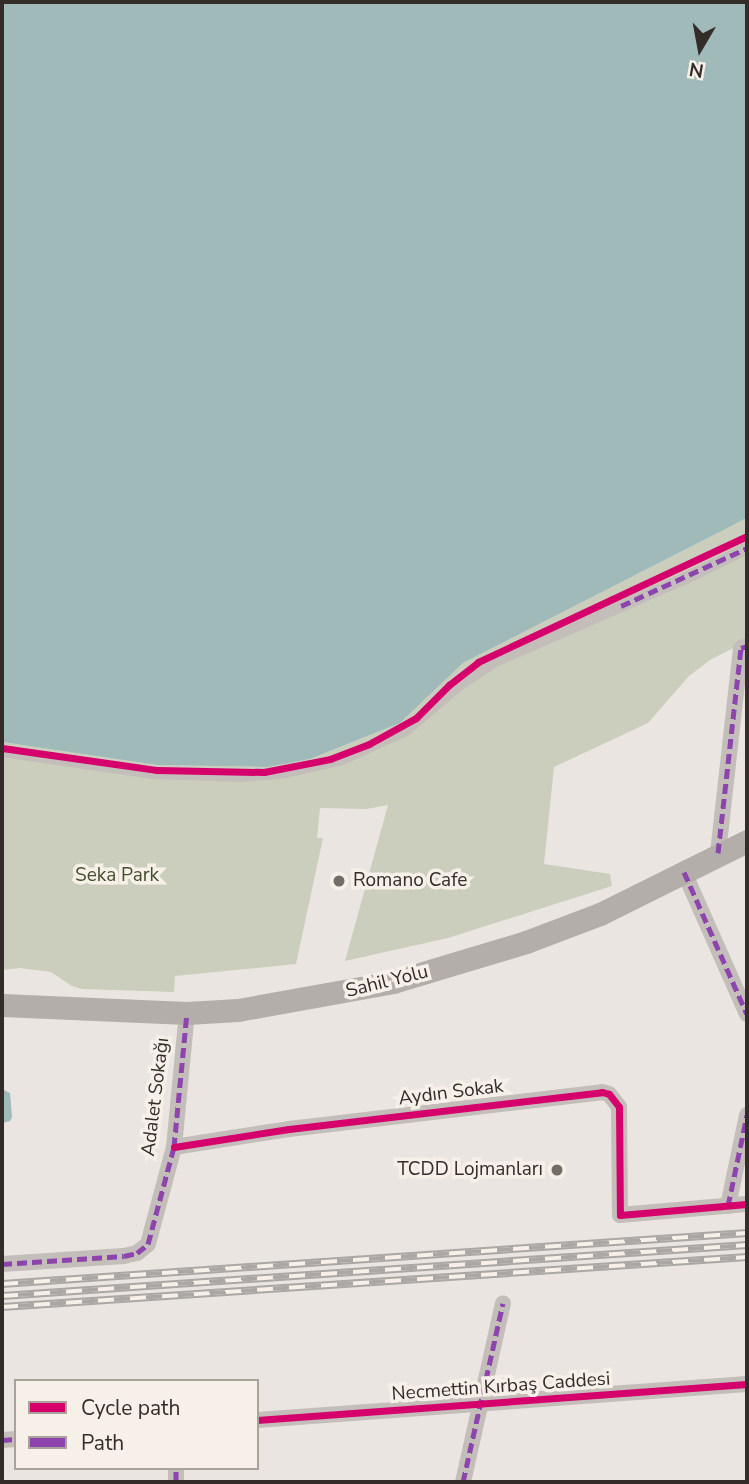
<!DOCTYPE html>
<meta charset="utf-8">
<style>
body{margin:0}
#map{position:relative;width:749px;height:1484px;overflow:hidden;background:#eae5e0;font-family:"Nunito Sans",sans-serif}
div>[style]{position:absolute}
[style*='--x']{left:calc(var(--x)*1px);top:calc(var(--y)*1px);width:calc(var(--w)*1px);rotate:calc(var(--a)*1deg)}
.green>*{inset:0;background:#cbcebc}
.water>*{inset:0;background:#9fbab9}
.pedestrian>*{height:12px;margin:-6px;padding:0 6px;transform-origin:6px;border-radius:6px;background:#c3beba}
.minor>*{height:16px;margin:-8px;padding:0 8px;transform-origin:8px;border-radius:8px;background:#c3beba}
.secondary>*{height:23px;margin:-11.5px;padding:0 11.5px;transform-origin:11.5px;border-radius:11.5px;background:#b4aeaa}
.rail>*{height:8px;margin-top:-4px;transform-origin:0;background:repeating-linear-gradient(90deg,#f7f0e8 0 16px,#aba7a4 0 32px);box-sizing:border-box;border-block:2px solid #aba7a4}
.quiet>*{height:5px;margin-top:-2.5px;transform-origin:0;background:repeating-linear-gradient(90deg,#8e44ad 0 10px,transparent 0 15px)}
.cycleway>*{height:7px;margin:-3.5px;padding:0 3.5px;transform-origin:3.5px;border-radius:3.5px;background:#d6006c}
.dots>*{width:19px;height:19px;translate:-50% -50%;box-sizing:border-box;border:4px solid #f7f0e8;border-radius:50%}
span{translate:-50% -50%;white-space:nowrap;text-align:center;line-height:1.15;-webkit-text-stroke:7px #f7f0e8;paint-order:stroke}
.park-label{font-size:19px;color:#444e2f}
.poi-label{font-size:19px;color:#332c28}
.left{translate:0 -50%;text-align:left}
.right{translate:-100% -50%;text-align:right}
.street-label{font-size:19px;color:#332c28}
.frame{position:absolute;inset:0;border:4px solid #332c28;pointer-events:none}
.legend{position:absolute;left:14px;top:1379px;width:245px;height:91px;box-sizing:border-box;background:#f7f0e8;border:2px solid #a9a29b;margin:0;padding:9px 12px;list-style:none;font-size:21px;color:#332c28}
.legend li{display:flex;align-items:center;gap:14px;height:35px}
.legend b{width:35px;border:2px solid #a9a29b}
.north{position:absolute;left:665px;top:14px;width:70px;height:70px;-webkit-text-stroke:5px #f7f0e8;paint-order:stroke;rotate:190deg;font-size:19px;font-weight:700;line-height:28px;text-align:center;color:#332c28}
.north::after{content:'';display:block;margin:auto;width:24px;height:32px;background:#332c28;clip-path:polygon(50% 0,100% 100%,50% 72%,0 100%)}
</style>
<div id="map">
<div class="green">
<div style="clip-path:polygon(747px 518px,747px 641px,710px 660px,689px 676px,648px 723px,554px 767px,544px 864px,610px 874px,612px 886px,448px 938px,345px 961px,388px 805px,367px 809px,320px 808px,317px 838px,323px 838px,296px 964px,175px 976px,174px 992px,82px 989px,72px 986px,51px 972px,20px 968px,2px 970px,2px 742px,157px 765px,268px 767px,310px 759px,400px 723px,463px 663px)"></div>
</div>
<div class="water">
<div style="clip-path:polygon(2px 2px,747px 2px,747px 518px,463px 663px,400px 723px,310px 759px,268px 767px,157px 765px,2px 742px)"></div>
<div style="clip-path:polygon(2px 1089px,10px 1093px,12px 1117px,10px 1121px,2px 1123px)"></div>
</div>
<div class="pedestrian">
<div style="--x:2;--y:751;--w:153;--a:8.3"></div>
<div style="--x:153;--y:773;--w:89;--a:1.9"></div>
<div style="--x:242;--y:776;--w:44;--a:-5.2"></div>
<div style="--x:286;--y:772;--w:57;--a:-13.1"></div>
<div style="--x:342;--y:759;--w:70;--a:-24.4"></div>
<div style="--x:406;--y:730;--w:71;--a:-40.4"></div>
<div style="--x:460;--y:684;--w:42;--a:-33.3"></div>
<div style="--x:495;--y:661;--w:206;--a:-23.5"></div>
<div style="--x:684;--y:579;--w:70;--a:-26.2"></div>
</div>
<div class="minor">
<div style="--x:718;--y:853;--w:206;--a:-83.6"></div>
<div style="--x:741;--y:648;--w:6;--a:-18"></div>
<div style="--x:684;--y:872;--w:155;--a:66.1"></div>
<div style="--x:174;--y:1147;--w:116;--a:-8.9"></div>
<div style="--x:289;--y:1129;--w:315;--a:-6.7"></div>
<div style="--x:602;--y:1092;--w:7;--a:16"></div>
<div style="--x:609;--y:1094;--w:16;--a:52"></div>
<div style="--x:619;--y:1107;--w:108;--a:89.5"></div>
<div style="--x:620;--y:1215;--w:127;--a:-5"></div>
<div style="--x:728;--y:1206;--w:93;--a:-78.2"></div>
<div style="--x:2;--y:1264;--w:122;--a:-3.8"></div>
<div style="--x:124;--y:1256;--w:13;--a:-13"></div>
<div style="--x:137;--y:1253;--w:14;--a:-39"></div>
<div style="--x:148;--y:1244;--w:100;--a:-75"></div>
<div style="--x:174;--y:1147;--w:135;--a:-84.5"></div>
<div style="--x:257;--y:1420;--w:491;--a:-4.2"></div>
<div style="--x:2;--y:1440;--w:14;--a:-4"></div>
<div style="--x:176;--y:1482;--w:14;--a:-90"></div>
<div style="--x:463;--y:1482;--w:183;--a:-77.4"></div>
</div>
<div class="secondary">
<div style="--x:2;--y:1005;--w:185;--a:2.5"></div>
<div style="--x:187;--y:1013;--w:51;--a:-3.4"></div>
<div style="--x:238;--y:1010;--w:158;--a:-10.2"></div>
<div style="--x:393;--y:982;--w:139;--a:-16.7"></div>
<div style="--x:526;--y:942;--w:79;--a:-20.7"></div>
<div style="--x:600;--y:914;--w:164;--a:-26.4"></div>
</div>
<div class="rail">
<div style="--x:2;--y:1284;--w:747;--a:-3.92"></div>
<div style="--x:2;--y:1296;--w:747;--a:-3.92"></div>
<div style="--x:2;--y:1307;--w:747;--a:-3.84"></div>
</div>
<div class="quiet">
<div style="--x:621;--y:606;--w:139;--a:-24.7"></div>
<div style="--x:718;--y:853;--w:206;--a:-83.6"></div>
<div style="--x:741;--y:648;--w:6;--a:-18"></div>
<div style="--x:684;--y:872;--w:155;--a:66.1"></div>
<div style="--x:728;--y:1206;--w:93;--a:-78.2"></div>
<div style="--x:2;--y:1264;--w:122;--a:-3.8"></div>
<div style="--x:124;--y:1256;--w:13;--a:-13"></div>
<div style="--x:137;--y:1253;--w:14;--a:-39"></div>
<div style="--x:148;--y:1244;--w:100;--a:-75"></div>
<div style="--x:174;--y:1147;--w:135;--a:-84.5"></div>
<div style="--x:2;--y:1440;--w:14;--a:-4"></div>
<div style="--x:176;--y:1482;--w:14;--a:-90"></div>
<div style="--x:463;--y:1482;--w:183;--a:-77.4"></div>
</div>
<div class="cycleway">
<div style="--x:2;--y:748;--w:157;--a:8.1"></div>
<div style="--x:157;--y:770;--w:107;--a:1.1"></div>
<div style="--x:264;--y:772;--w:67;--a:-11.1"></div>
<div style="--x:330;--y:759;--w:42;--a:-21"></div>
<div style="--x:369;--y:744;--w:54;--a:-29"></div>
<div style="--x:416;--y:718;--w:47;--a:-45"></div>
<div style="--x:449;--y:685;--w:37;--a:-38"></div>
<div style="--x:478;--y:662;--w:297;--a:-25.1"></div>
<div style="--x:174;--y:1147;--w:116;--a:-8.9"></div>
<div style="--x:289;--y:1129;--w:315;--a:-6.7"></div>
<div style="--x:602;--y:1092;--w:7;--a:16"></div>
<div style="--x:609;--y:1094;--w:16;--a:52"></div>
<div style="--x:619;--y:1107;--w:108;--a:89.5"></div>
<div style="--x:620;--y:1215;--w:127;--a:-5"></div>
<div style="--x:257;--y:1420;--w:491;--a:-4.2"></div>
</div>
<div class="dots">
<div style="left:339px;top:881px;background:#736d68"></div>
<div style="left:557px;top:1170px;background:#736d68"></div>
</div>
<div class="park-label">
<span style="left:117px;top:876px">Seka Park</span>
</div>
<div class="poi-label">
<span class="left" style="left:353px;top:881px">Romano Cafe</span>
<span class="right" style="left:543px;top:1170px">TCDD Lojmanları</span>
</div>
<div class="street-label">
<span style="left:387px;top:982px;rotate:-14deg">Sahil Yolu</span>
<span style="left:451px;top:1093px;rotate:-7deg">Aydın Sokak</span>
<span style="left:156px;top:1097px;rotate:-83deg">Adalet Sokağı</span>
<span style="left:501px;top:1387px;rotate:-4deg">Necmettin Kırbaş Caddesi</span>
</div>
<div class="frame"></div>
<ul class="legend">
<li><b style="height:9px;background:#d6006c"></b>Cycle path</li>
<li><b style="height:9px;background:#8e44ad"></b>Path</li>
</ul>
<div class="north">N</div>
</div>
